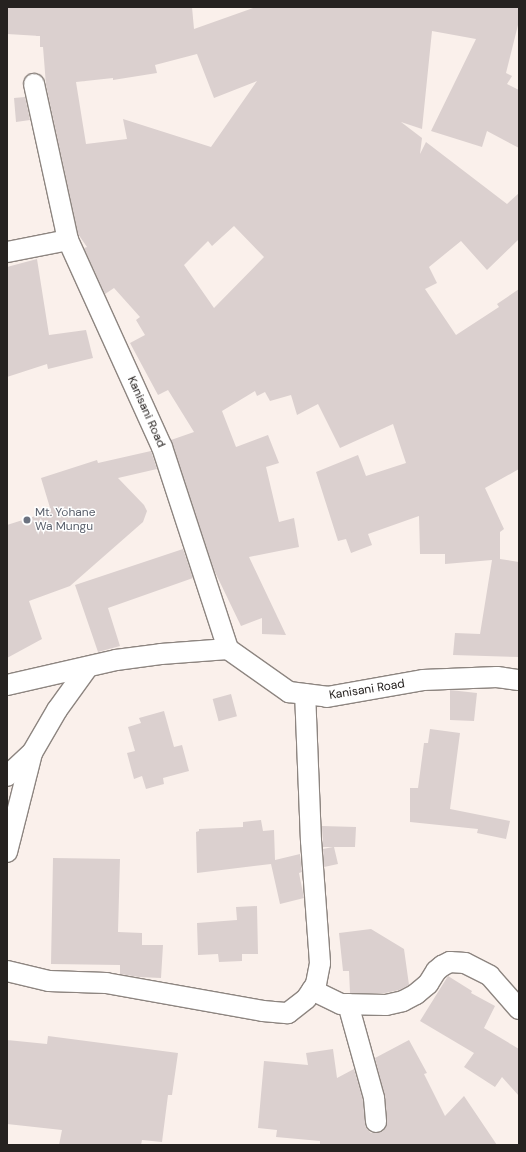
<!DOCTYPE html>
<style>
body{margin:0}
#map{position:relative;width:526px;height:1152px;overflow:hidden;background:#faf0eb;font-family:"DM Sans",sans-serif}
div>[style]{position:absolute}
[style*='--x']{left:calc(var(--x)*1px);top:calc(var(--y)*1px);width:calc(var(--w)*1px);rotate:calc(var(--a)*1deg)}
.building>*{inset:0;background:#dbd0cf;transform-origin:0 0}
.roads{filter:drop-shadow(1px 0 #8d8580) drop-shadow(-1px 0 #8d8580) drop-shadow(0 1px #8d8580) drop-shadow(0 -1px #8d8580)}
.minor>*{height:20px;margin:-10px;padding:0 10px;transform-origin:10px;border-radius:10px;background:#fff}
.dots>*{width:11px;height:11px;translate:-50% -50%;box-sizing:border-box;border:2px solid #fff;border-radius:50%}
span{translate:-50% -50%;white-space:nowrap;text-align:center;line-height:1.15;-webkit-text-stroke:3px #fff;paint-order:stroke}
.street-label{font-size:12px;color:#262220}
.worship-label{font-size:12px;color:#5b616d}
.left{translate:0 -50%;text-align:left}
.frame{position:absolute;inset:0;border:8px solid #262220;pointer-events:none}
</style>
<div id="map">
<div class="building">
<div style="clip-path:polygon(evenodd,7px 7px,192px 7px,194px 29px,256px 7px,519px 7px,519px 21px,506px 73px,512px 76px,507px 84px,519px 90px,519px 148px,487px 131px,482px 147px,431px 131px,476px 39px,432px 31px,422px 129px,401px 122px,422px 138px,420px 154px,426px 142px,507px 204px,519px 193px,519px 239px,487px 270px,461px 241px,429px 267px,437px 283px,425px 289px,456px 335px,499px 307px,497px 304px,519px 289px,519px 469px,485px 488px,504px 529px,500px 532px,500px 559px,519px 562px,519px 657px,453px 655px,455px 633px,480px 634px,492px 560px,445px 564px,445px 554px,420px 554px,419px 516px,368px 534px,372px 545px,351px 553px,346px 539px,338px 541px,316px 472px,358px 455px,366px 476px,406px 463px,393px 424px,340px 448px,318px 404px,297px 415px,291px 395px,270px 401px,265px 392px,257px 396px,255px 391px,222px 411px,236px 447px,268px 435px,279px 463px,266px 467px,279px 522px,294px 518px,299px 547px,249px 557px,286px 635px,262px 634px,262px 618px,241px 626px,214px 570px,171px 440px,194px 432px,168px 390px,158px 395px,130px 343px,145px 335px,136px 320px,140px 317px,114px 288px,105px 294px,84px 248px,87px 247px,78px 234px,46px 85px,43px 47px,40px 47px,40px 36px,7px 34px,7px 7px,197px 54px,214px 98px,257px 81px,211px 147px,123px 119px,127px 139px,86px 144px,76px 82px,113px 78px,113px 80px,157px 73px,155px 65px,197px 54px,7px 7px,234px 226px,264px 257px,214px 308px,184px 265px,208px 241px,212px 246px,234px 226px)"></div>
<div style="clip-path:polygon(25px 96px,30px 120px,16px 122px,14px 98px,25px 97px)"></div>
<div style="clip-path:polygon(37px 259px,49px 335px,86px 330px,93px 358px,48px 369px,47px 364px,7px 377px,7px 267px)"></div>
<div style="clip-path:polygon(151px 451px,157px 469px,118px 478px,144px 505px,147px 511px,143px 522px,70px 586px,29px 601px,42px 639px,7px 658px,7px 525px,51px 511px,41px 478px,97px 460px,98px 463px)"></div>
<div style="clip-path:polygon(183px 549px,193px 578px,108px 608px,120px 646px,98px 652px,75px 585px)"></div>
<div style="clip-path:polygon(450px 690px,477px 693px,474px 721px,450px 720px)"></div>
<div style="left:231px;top:694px;width:23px;height:19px;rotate:75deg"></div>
<div style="clip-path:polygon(164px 711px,174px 747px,182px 745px,189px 771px,163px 778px,164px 784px,146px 789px,142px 776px,134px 779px,127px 753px,135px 751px,128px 727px,141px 723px,139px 718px)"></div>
<div style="clip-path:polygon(430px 729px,460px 733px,450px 809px,510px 821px,506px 839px,477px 833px,478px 829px,410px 822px,410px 788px,418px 788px,424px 743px,428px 743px)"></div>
<div style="clip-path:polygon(261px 820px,263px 831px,274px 830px,275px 860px,300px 854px,302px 872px,299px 873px,304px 898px,280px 904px,271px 864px,197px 873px,196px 832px,199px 831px,199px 829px,243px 827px,243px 822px)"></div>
<div style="clip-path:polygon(322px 826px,356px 827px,355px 847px,334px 847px,338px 864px,324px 867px,323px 849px,333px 847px,323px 847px)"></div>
<div style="clip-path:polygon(53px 858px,120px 859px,118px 932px,142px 933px,142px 945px,163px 945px,161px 978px,139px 977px,120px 974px,120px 965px,51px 964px)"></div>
<div style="clip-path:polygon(257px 906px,258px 954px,242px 954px,242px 961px,219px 962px,218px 954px,198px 955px,197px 923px,237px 920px,236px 907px)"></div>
<div style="clip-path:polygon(371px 929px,404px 949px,409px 985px,399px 990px,385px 993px,350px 993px,349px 971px,343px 971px,339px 933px)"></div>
<div style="clip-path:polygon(448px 976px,472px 991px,471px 993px,495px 1006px,484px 1028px,519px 1049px,519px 1096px,502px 1077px,495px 1087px,464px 1067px,474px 1053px,420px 1021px)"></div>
<div style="clip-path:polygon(48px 1036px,178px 1053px,172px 1095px,168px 1095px,162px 1142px,142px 1140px,141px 1145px,59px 1145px,62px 1130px,7px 1124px,7px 1040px,47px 1044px)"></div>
<div style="clip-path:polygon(409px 1040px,427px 1073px,424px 1074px,445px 1116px,464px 1096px,497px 1145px,320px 1145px,320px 1141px,276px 1137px,277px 1130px,258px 1128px,264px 1061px,308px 1065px,306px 1053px,333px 1049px,337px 1078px,354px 1069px,363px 1100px,366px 1128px,371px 1133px,382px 1132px,386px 1127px,387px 1121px,385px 1097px,375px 1058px)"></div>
</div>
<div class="roads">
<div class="minor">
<div style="--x:34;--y:84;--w:160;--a:77.7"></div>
<div style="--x:68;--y:240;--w:227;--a:65.6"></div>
<div style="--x:162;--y:447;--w:213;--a:71.9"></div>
<div style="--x:7;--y:252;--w:62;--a:-11.1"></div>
<div style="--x:7;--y:685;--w:112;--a:-12.9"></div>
<div style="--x:116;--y:660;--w:45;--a:-7.6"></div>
<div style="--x:161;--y:654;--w:67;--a:-4.3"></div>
<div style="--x:228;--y:649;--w:75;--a:35.2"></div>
<div style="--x:289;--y:692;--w:38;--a:7"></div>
<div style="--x:327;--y:697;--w:97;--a:-10"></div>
<div style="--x:423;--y:680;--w:74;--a:-2.3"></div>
<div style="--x:497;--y:677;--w:22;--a:8"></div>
<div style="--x:7;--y:776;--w:34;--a:-43"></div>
<div style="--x:7;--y:852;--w:102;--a:-75.8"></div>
<div style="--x:32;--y:753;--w:50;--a:-59.8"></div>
<div style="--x:57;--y:710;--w:53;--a:-54.2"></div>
<div style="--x:7;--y:971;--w:43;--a:13.4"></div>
<div style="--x:49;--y:981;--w:57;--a:2"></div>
<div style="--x:106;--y:983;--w:159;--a:10.1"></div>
<div style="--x:263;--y:1011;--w:25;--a:5"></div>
<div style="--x:288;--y:1013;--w:23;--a:-38"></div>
<div style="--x:306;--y:999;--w:18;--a:-56"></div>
<div style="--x:316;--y:984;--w:21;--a:-79"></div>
<div style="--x:320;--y:963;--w:122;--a:-94.2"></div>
<div style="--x:311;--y:841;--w:147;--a:-92.3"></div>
<div style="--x:312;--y:990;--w:32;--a:26"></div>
<div style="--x:341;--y:1004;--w:45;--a:1.3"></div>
<div style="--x:386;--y:1005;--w:17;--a:-13"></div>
<div style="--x:403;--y:1001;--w:15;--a:-28"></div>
<div style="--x:416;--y:994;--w:16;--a:-40"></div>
<div style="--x:428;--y:984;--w:15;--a:-58"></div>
<div style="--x:436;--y:971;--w:8;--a:-40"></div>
<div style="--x:442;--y:966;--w:9;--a:-27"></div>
<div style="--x:450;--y:962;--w:15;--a:4"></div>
<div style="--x:465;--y:963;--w:28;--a:27"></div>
<div style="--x:490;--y:976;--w:44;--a:48.7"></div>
<div style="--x:348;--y:1004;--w:98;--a:74.5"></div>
<div style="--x:374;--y:1098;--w:24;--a:85"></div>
</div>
</div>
<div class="dots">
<div style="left:27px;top:520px;background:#6b7280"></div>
</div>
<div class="street-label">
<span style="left:146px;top:412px;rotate:66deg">Kanisani Road</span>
<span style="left:367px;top:690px;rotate:-9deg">Kanisani Road</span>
</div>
<div class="worship-label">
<span class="left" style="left:35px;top:520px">Mt. Yohane<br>Wa Mungu</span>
</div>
<div class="frame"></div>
</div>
